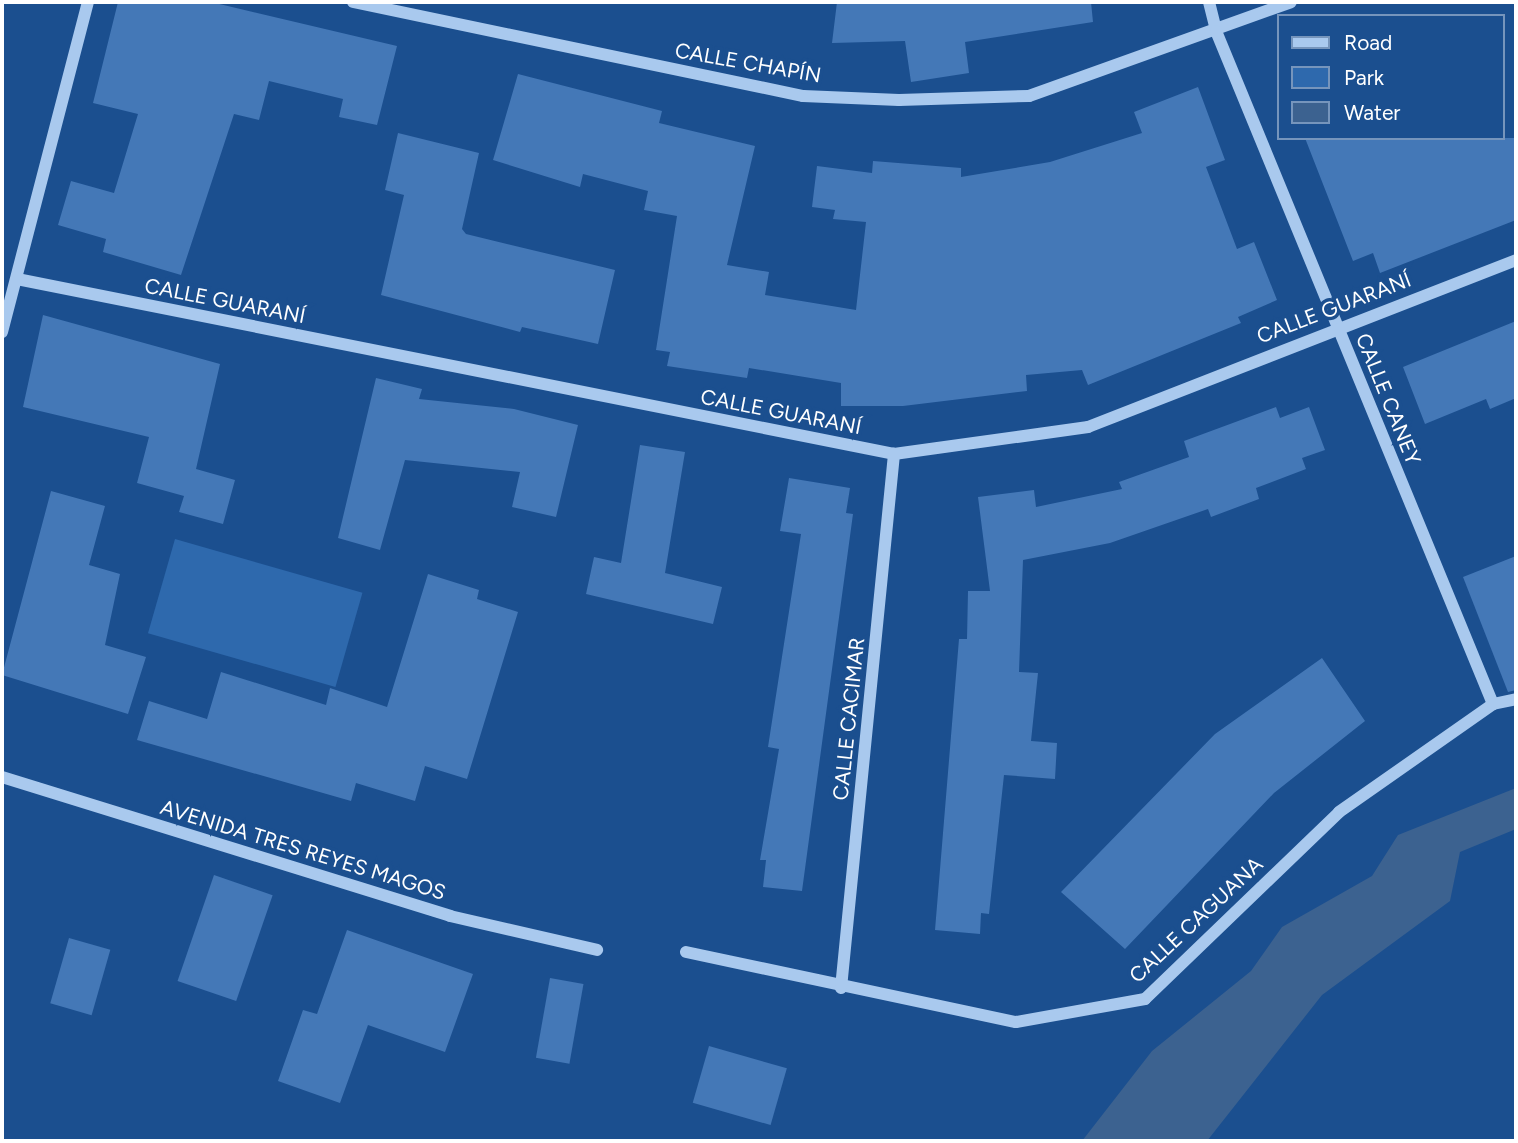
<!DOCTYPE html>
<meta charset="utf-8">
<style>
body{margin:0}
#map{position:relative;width:1518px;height:1143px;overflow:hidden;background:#1b4f8f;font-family:Figtree,sans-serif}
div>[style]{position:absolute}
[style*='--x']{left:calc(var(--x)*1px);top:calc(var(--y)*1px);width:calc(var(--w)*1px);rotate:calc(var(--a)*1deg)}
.green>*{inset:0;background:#2e69ad;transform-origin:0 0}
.water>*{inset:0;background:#3c6290}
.building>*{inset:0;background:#4478b7;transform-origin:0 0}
.minor>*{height:12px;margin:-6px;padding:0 6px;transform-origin:6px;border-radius:6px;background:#a9c9ee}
span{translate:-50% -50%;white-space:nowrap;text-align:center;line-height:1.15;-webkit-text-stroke:7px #1b4f8f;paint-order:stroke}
.street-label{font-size:21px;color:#fff}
.frame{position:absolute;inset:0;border:4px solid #fff;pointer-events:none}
.legend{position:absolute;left:1277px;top:14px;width:228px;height:126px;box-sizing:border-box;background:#1b4f8f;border:2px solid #7695bc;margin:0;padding:9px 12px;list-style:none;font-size:21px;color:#fff}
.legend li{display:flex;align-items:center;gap:14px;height:35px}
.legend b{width:35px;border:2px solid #7695bc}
</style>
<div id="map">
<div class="green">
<div style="left:175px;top:539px;width:195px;height:98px;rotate:16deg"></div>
</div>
<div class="water">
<div style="clip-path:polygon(1516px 788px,1516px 829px,1460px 852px,1450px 901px,1322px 995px,1207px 1141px,1082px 1141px,1152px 1051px,1251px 971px,1282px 927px,1372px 876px,1398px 835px)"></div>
</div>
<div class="building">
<div style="clip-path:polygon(118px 2px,211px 2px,397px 46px,377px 125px,339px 117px,343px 99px,269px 81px,259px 120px,234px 114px,181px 275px,103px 252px,106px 239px,58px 225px,71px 181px,114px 193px,138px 114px,93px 103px)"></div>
<div style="clip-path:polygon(837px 2px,1091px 2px,1093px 22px,965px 42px,969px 73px,911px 82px,905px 41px,832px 43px)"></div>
<div style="clip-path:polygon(518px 74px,662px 111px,659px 123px,755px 146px,727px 265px,769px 272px,765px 295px,856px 310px,866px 222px,833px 219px,835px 210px,812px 207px,817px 166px,872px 173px,873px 161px,961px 168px,961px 177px,1050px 162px,1142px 133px,1134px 112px,1198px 87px,1225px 160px,1206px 167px,1237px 249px,1254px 242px,1277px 300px,1238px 317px,1241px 323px,1088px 385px,1082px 370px,1026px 375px,1027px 391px,903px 406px,841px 406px,841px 383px,749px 368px,747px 378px,667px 366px,670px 352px,656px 350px,677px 216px,644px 210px,648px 191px,583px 174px,580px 187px,493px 160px)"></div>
<div style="clip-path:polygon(398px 133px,479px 153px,462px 229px,466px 234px,615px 270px,598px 344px,522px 327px,520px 332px,381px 295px,404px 195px,385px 190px)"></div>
<div style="clip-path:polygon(1305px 138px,1516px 138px,1516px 220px,1380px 273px,1373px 253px,1353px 261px)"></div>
<div style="clip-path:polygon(43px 315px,220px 364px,196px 469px,235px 480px,223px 524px,179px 512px,184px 496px,137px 483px,149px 437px,23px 407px)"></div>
<div style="clip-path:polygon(1516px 321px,1516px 398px,1490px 409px,1486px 399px,1425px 424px,1403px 367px)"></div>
<div style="clip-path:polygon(376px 378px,422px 389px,419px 399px,514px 409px,578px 425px,556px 517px,512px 507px,520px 472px,405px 460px,380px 550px,338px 538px)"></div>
<div style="clip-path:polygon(1276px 407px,1280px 418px,1309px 407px,1325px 450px,1302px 458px,1306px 469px,1256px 488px,1259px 499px,1211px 517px,1208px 509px,1110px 543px,1023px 560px,1019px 672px,1038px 673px,1031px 741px,1057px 743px,1055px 779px,1004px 775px,989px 914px,981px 913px,980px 934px,935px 930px,959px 639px,967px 639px,968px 591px,990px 591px,978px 497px,1034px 490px,1036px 507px,1122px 489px,1119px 482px,1189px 457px,1184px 441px)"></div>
<div style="clip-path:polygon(640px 445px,685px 452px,665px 573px,722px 587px,713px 624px,586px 594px,594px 557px,621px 563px)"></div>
<div style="clip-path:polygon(789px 478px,850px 488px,846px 513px,853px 514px,802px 891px,763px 887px,766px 860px,760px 860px,779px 749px,768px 747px,801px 534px,780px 531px)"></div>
<div style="clip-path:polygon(51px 491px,105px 506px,89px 565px,120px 574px,105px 645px,146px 657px,128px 714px,2px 675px)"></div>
<div style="clip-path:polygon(1516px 556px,1516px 690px,1508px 692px,1463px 577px)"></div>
<div style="clip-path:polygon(428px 574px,479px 590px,477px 599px,518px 612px,467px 779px,425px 766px,415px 801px,356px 783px,351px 801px,137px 740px,149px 701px,207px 719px,221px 672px,326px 705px,330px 688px,387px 707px)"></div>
<div style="clip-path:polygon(1322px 658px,1365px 721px,1274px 793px,1125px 949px,1061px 892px,1215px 734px)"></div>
<div style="left:214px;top:875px;width:62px;height:112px;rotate:19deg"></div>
<div style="clip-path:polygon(347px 930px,473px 974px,445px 1052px,368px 1025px,340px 1103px,278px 1081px,303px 1010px,317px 1014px)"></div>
<div style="left:69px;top:938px;width:43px;height:68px;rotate:16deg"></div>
<div style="left:550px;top:978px;width:34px;height:81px;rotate:10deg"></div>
<div style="left:709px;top:1046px;width:81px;height:59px;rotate:16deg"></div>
</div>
<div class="minor">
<div style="--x:353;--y:2;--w:460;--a:11.8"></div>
<div style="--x:803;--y:96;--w:96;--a:2.4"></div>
<div style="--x:899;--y:100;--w:130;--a:-1.8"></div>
<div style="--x:1029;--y:96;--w:278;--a:-19.7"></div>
<div style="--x:1209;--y:2;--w:30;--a:76"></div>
<div style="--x:1216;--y:31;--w:728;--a:67.63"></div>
<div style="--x:17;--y:279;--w:894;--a:11.28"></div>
<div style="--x:894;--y:454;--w:196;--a:-7.9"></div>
<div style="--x:1088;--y:427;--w:459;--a:-21.3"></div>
<div style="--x:2;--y:332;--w:341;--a:-75.4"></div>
<div style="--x:2;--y:777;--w:469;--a:17.2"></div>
<div style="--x:450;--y:916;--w:151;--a:13"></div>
<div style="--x:686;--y:952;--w:337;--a:12"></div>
<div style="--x:1016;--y:1022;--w:131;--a:-10.1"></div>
<div style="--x:1145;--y:999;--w:269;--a:-43.9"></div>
<div style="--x:1339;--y:812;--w:188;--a:-35"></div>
<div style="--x:1493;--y:704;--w:24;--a:-12"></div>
<div style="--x:841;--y:988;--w:537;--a:-84.33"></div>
</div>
<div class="street-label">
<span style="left:748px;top:63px;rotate:10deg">CALLE CHAPÍN</span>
<span style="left:225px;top:301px;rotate:11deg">CALLE GUARANÍ</span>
<span style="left:1334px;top:308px;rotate:-21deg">CALLE GUARANÍ</span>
<span style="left:1388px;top:399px;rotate:68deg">CALLE CANEY</span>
<span style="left:781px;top:412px;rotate:11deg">CALLE GUARANÍ</span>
<span style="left:849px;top:719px;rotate:-84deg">CALLE CACIMAR</span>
<span style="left:303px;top:850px;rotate:17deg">AVENIDA TRES REYES MAGOS</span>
<span style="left:1196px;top:920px;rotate:-43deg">CALLE CAGUANA</span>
</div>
<div class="frame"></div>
<ul class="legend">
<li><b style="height:9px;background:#a9c9ee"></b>Road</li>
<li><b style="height:19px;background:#2e69ad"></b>Park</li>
<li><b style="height:19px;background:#3c6290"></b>Water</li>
</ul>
</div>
